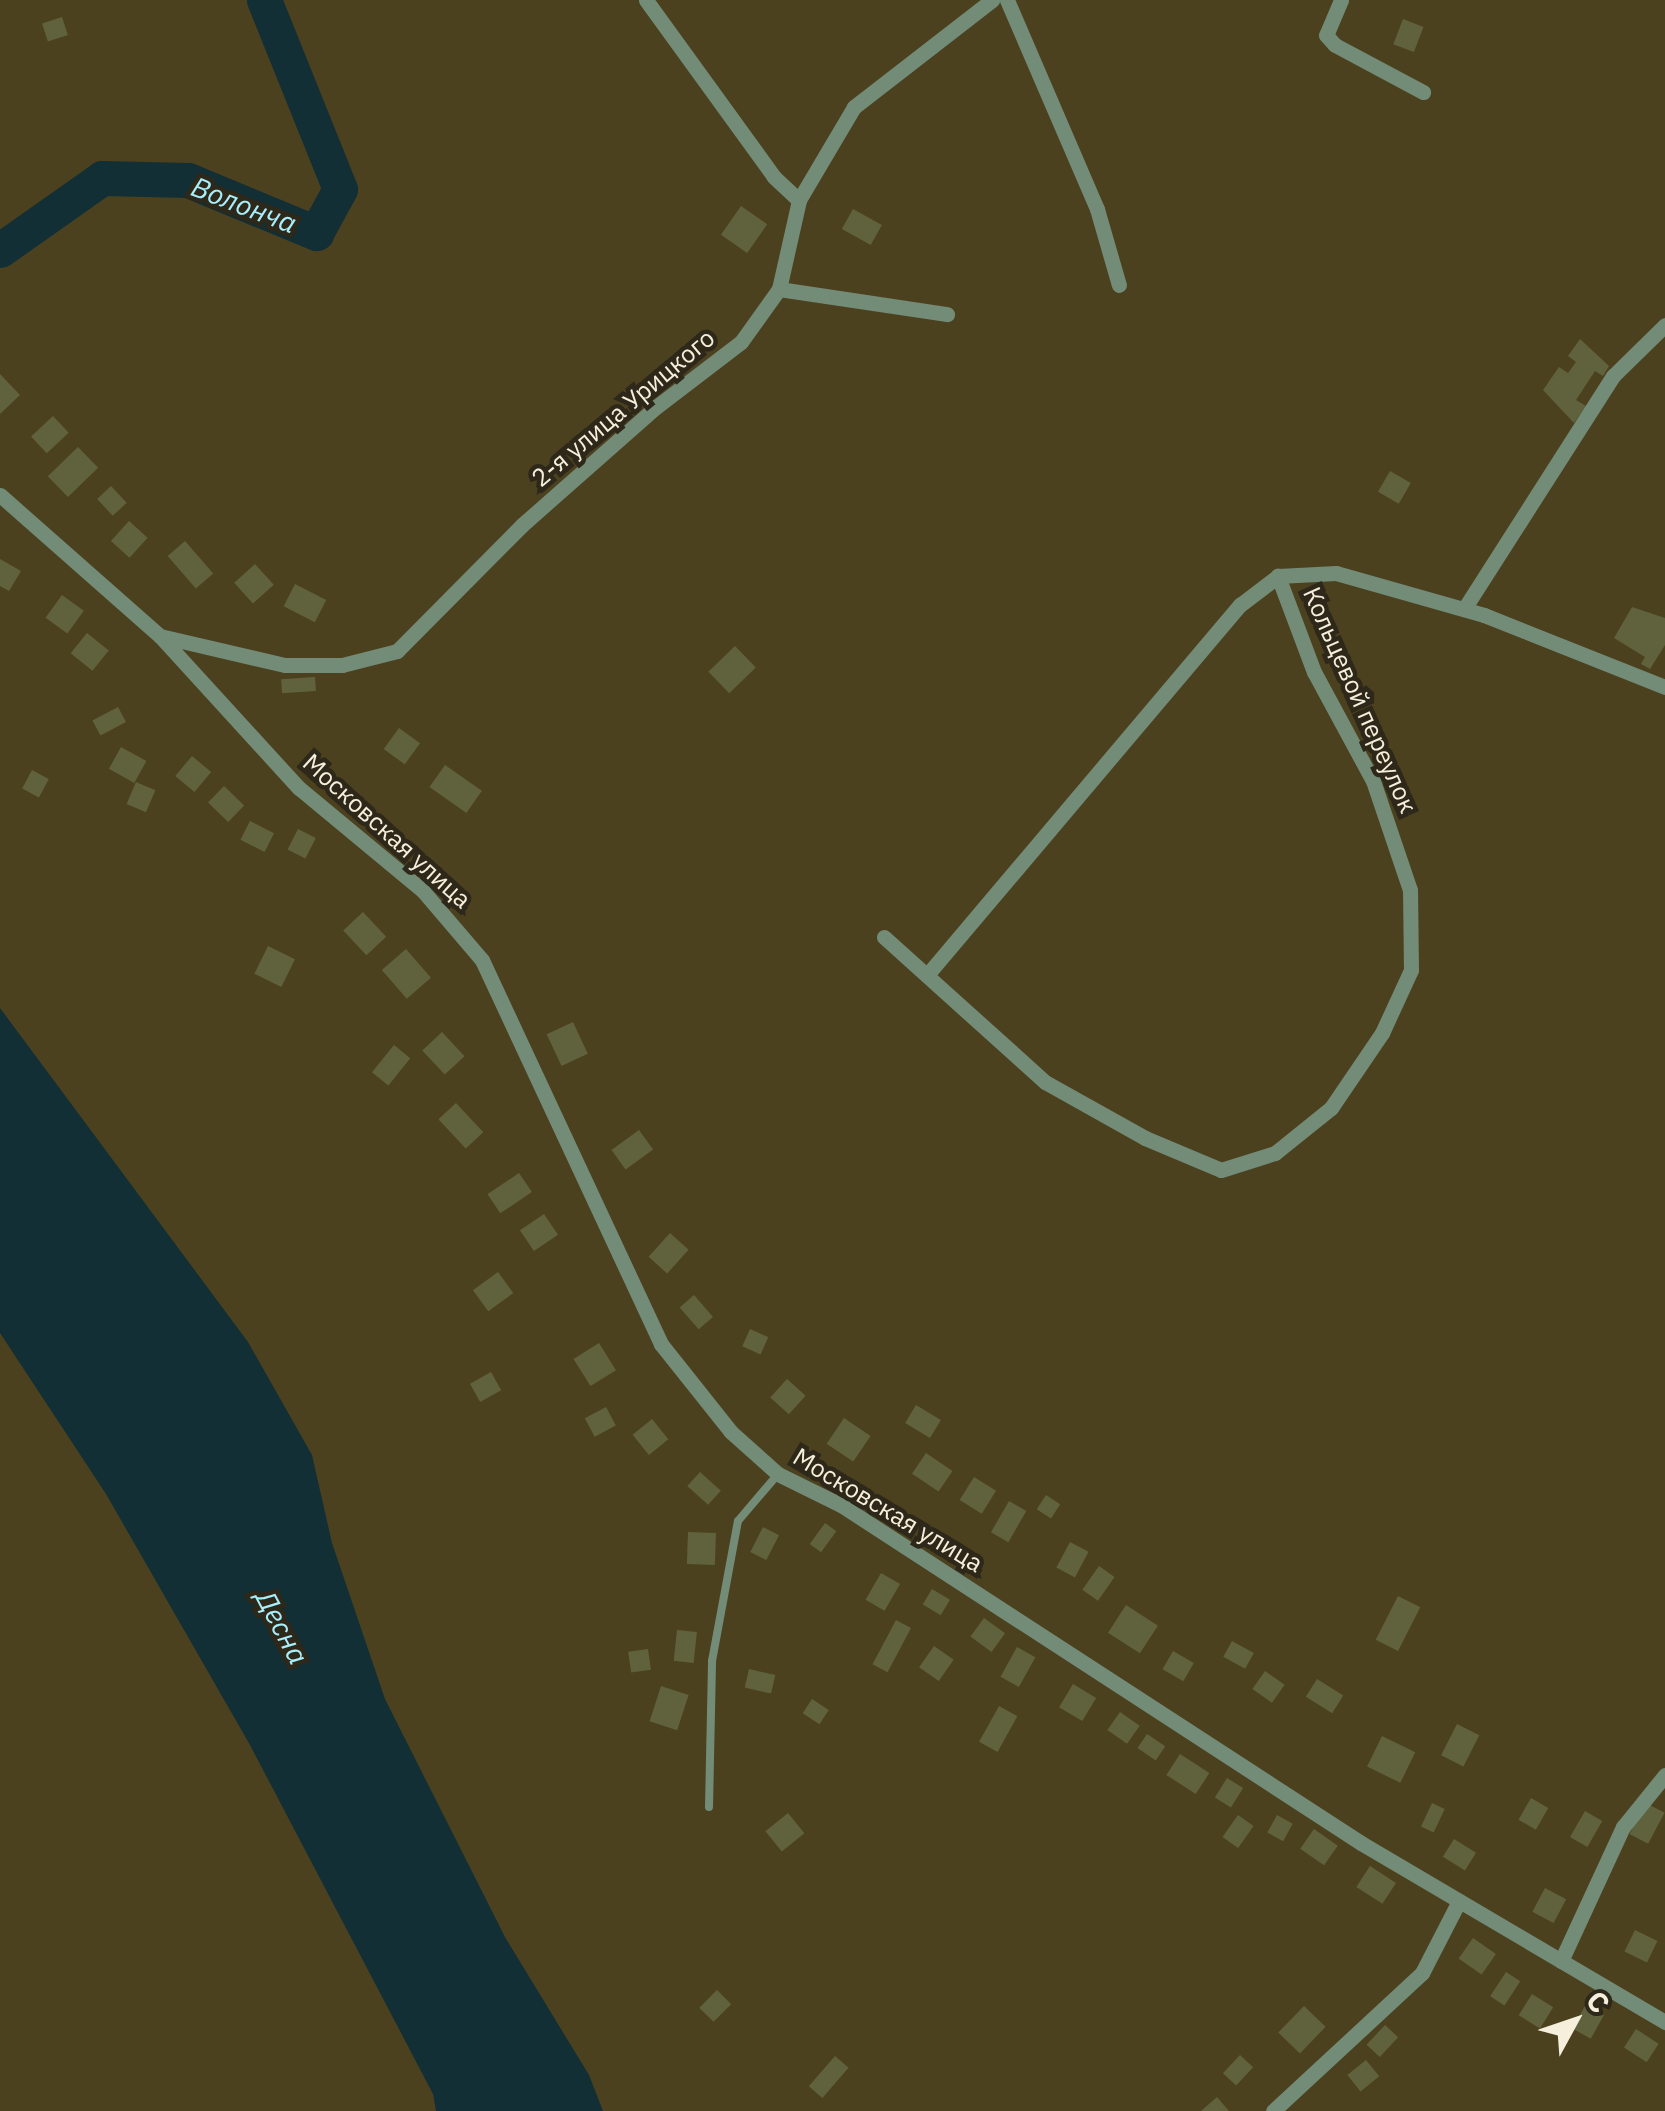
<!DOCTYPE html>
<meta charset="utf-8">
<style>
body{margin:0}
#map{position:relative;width:1665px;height:2111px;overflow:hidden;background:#4c411e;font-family:"IBM Plex Sans",sans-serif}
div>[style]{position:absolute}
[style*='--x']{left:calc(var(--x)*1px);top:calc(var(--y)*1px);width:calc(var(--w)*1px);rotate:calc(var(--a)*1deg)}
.water>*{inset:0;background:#122f35}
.river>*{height:35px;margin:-17.5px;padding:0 17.5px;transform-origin:17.5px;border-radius:17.5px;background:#122f35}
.building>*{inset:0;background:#60623e;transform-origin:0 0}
.service>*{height:8px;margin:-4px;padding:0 4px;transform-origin:4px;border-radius:4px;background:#738c78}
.minor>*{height:15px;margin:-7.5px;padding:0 7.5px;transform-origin:7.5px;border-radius:7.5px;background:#738c78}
span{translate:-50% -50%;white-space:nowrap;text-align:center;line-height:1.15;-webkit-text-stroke:9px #2d2819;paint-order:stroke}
.street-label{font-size:25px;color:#f6efdb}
.water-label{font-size:28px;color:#a8effd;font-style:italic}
.north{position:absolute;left:1525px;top:1971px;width:100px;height:100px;-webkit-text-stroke:8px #2d2819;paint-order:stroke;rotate:50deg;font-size:28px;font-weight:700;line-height:40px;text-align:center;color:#f6efdb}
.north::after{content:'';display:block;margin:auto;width:35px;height:45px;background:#f6efdb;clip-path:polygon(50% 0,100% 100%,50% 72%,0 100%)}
</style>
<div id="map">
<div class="water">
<div style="clip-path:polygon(0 1008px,248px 1342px,312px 1455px,332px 1543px,385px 1699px,505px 1937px,589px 2075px,603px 2111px,436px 2111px,433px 2094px,250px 1745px,106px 1494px,0 1333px)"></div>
</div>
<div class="river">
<div style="--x:0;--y:250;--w:125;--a:-35.2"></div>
<div style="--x:102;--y:178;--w:86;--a:1.3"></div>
<div style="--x:188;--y:180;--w:139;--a:22.5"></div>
<div style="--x:316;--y:233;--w:50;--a:-61.4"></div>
<div style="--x:340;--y:189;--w:204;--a:-111.9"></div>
</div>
<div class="building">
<div style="left:62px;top:17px;width:19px;height:21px;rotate:72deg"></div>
<div style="left:1403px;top:19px;width:22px;height:27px;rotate:21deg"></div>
<div style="left:741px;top:206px;width:32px;height:35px;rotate:35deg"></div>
<div style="left:853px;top:209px;width:33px;height:23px;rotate:29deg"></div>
<div style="clip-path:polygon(1580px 339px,1609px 366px,1603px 376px,1595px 371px,1576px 400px,1586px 406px,1574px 423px,1543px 390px,1559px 367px,1568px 373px,1576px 362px,1568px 356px)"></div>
<div style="clip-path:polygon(0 374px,20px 395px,0 414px)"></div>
<div style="left:53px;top:416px;width:23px;height:30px;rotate:47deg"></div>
<div style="left:78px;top:447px;width:29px;height:42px;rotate:46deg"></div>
<div style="left:1390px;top:471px;width:24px;height:24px;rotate:30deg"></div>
<div style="left:111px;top:486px;width:23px;height:19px;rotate:47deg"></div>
<div style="left:129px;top:521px;width:25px;height:27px;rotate:42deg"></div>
<div style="left:185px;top:541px;width:43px;height:23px;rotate:49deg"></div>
<div style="clip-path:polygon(0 559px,21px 571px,9px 591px,0 586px)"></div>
<div style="left:255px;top:564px;width:28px;height:28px;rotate:48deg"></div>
<div style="left:295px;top:584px;width:35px;height:25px;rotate:27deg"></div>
<div style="left:62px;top:595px;width:27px;height:28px;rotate:36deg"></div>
<div style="clip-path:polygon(1632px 607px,1665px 618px,1665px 645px,1650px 669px,1641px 664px,1645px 657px,1614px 638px)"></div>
<div style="left:87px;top:633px;width:28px;height:26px;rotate:39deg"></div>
<div style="left:735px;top:646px;width:30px;height:37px;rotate:46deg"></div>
<div style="left:315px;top:677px;width:14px;height:34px;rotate:86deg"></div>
<div style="left:118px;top:707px;width:17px;height:29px;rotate:62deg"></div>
<div style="left:399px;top:728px;width:26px;height:26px;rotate:36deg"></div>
<div style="left:121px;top:747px;width:29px;height:25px;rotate:29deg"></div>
<div style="left:192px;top:756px;width:25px;height:26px;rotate:40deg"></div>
<div style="left:445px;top:765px;width:45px;height:27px;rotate:35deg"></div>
<div style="left:32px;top:770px;width:19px;height:21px;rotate:28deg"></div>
<div style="left:136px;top:782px;width:21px;height:24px;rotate:23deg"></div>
<div style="left:224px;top:786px;width:28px;height:23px;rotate:44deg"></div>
<div style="left:250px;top:821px;width:27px;height:21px;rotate:27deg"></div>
<div style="left:298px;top:829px;width:20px;height:23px;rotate:27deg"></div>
<div style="left:363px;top:912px;width:34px;height:27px;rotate:47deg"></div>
<div style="left:268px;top:946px;width:30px;height:31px;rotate:26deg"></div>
<div style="left:406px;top:949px;width:38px;height:32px;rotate:49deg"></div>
<div style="left:573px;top:1022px;width:35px;height:29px;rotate:65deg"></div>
<div style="left:442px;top:1032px;width:33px;height:27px;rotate:47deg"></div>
<div style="left:394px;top:1045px;width:21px;height:35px;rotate:39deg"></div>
<div style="left:456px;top:1103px;width:40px;height:24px;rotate:47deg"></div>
<div style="left:639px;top:1130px;width:24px;height:34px;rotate:54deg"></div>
<div style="left:519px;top:1173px;width:23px;height:38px;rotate:56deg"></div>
<div style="left:544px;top:1214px;width:25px;height:29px;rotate:56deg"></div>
<div style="left:670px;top:1233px;width:25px;height:32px;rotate:42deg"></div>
<div style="left:498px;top:1272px;width:26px;height:31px;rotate:54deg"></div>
<div style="left:694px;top:1295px;width:29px;height:19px;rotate:49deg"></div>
<div style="left:750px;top:1329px;width:20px;height:19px;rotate:24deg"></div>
<div style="left:599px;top:1343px;width:32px;height:30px;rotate:58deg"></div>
<div style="left:491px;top:1372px;width:21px;height:24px;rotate:61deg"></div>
<div style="left:787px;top:1379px;width:25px;height:25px;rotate:42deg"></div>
<div style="left:916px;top:1405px;width:29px;height:21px;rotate:31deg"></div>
<div style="left:606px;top:1407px;width:21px;height:24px;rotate:62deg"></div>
<div style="left:844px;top:1418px;width:32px;height:31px;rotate:34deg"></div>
<div style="left:652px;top:1419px;width:26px;height:25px;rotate:51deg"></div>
<div style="left:926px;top:1453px;width:32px;height:25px;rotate:34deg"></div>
<div style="left:700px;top:1472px;width:28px;height:19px;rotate:42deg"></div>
<div style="left:974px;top:1477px;width:26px;height:27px;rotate:32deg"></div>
<div style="left:1046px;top:1495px;width:17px;height:17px;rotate:33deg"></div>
<div style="left:1009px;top:1501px;width:20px;height:36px;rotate:30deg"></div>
<div style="left:825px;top:1523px;width:14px;height:26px;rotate:36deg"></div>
<div style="left:763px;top:1527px;width:18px;height:28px;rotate:27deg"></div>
<div style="left:688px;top:1532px;width:28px;height:32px;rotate:2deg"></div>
<div style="left:1070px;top:1542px;width:21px;height:29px;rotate:28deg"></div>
<div style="left:1099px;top:1566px;width:19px;height:29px;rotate:35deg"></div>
<div style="left:881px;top:1573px;width:22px;height:31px;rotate:30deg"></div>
<div style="left:932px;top:1589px;width:21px;height:18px;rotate:31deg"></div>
<div style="left:1398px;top:1596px;width:25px;height:49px;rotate:27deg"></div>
<div style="left:1126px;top:1605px;width:38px;height:33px;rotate:33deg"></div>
<div style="left:984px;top:1618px;width:26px;height:23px;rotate:36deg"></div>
<div style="left:896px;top:1620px;width:17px;height:50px;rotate:28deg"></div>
<div style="left:677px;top:1630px;width:20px;height:31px;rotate:6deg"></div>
<div style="left:1232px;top:1641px;width:25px;height:18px;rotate:29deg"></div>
<div style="left:934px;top:1646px;width:24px;height:26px;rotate:35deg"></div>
<div style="left:1017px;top:1647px;width:21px;height:34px;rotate:29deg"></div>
<div style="left:648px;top:1649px;width:21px;height:20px;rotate:82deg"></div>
<div style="left:1173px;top:1651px;width:24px;height:21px;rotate:30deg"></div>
<div style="left:749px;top:1669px;width:27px;height:19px;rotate:13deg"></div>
<div style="left:1265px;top:1671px;width:24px;height:22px;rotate:35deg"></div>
<div style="left:1317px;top:1679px;width:31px;height:21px;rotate:32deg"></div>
<div style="left:1073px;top:1684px;width:27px;height:27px;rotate:31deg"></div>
<div style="left:661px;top:1686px;width:29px;height:37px;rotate:18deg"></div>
<div style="left:812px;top:1699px;width:20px;height:17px;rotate:33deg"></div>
<div style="left:999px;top:1706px;width:21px;height:41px;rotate:29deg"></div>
<div style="left:1120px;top:1712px;width:24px;height:22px;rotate:35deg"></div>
<div style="left:1457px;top:1724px;width:25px;height:35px;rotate:27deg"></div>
<div style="left:1147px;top:1734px;width:22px;height:17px;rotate:34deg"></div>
<div style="left:1382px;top:1736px;width:37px;height:34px;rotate:26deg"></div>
<div style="left:1180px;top:1754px;width:35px;height:25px;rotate:33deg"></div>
<div style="left:1227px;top:1778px;width:19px;height:23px;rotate:32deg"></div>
<div style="left:1531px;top:1798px;width:20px;height:25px;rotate:30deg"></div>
<div style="left:1432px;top:1803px;width:14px;height:26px;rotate:25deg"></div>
<div style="left:1646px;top:1803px;width:21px;height:35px;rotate:28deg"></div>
<div style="left:1585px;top:1811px;width:20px;height:30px;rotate:30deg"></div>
<div style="left:788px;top:1813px;width:26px;height:29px;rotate:51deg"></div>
<div style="left:1238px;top:1815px;width:19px;height:27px;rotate:35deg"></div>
<div style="left:1277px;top:1815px;width:18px;height:20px;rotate:29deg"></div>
<div style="left:1314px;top:1829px;width:29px;height:24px;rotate:35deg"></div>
<div style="left:1454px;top:1839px;width:26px;height:21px;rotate:32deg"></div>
<div style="left:1370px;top:1866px;width:31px;height:25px;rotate:33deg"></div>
<div style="left:1545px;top:1888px;width:24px;height:27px;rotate:28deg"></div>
<div style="left:1635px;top:1930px;width:25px;height:24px;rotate:26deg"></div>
<div style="left:1473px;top:1938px;width:28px;height:25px;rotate:35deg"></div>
<div style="left:1506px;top:1972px;width:17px;height:29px;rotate:33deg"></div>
<div style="left:717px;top:1990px;width:20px;height:25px;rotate:45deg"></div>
<div style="left:1532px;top:1994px;width:25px;height:25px;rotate:32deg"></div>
<div style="left:1586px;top:2004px;width:21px;height:28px;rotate:29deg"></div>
<div style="left:1304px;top:2006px;width:30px;height:37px;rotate:44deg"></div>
<div style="left:1385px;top:2025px;width:18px;height:27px;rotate:43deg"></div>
<div style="left:1636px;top:2029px;width:27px;height:22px;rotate:33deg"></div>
<div style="left:1240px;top:2055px;width:18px;height:25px;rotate:43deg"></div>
<div style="left:835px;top:2056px;width:18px;height:40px;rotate:41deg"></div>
<div style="left:1366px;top:2060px;width:21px;height:24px;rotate:51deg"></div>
<div style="clip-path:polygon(1217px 2097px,1229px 2111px,1201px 2111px)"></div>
</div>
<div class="service">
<div style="--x:709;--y:1807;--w:146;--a:-88.8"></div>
<div style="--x:712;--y:1661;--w:142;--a:-79.5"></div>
<div style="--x:738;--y:1521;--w:62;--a:-49.6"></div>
</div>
<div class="minor">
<div style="--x:646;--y:0;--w:218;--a:54.1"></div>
<div style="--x:774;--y:177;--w:34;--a:43"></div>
<div style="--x:1007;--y:0;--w:228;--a:66.7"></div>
<div style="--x:1097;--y:209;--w:79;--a:73.9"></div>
<div style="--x:1341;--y:0;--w:38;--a:113"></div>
<div style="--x:1326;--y:35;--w:13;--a:48"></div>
<div style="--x:1335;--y:45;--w:100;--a:28.1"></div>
<div style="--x:779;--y:289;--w:170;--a:8.5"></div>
<div style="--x:0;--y:495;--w:213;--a:41.4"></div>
<div style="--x:160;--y:636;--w:206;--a:47.6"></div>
<div style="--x:299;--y:788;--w:161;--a:39.7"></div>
<div style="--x:423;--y:891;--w:91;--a:49.5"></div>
<div style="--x:482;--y:960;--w:424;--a:65"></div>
<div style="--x:661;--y:1344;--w:112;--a:51.5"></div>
<div style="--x:731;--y:1432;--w:63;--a:41.8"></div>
<div style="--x:778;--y:1474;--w:70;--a:26.2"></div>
<div style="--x:841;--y:1505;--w:620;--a:33.02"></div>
<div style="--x:1361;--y:1843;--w:353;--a:30.5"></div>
<div style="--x:1278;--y:576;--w:58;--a:-3"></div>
<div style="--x:1336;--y:573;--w:154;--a:15.8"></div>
<div style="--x:1484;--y:615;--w:195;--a:21.7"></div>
<div style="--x:1464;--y:609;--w:277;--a:-57.4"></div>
<div style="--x:1613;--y:376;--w:73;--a:-44.4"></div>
<div style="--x:160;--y:636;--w:128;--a:13.1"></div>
<div style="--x:285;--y:665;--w:57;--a:0"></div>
<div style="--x:342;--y:665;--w:57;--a:-14.3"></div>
<div style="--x:397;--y:651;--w:177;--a:-45.2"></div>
<div style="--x:522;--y:525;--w:179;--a:-41.4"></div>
<div style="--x:656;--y:407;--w:107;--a:-37.4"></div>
<div style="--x:741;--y:342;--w:65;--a:-54.4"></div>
<div style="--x:779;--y:289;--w:91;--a:-77.3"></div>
<div style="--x:799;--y:200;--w:108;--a:-59.4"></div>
<div style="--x:854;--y:107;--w:175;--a:-37.8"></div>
<div style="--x:884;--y:937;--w:217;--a:42"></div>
<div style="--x:1045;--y:1082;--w:115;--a:29.2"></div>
<div style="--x:1145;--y:1138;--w:82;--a:22.8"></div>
<div style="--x:1221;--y:1170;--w:57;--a:-17.5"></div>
<div style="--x:1275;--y:1153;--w:72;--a:-38.8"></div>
<div style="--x:1331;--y:1108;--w:91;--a:-55.8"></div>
<div style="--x:1382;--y:1033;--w:69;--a:-65.3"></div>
<div style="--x:1411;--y:970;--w:80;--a:-90.7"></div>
<div style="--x:1410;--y:890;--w:115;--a:-108.7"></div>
<div style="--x:1373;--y:781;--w:124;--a:-118.4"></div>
<div style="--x:1314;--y:672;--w:103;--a:-110.6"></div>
<div style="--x:927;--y:975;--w:485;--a:-49.8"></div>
<div style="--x:1240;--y:605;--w:48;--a:-37.3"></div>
<div style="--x:1561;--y:1961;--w:148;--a:-65.2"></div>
<div style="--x:1623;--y:1827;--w:67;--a:-51.1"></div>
<div style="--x:1273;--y:2111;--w:203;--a:-42.8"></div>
<div style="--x:1422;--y:1973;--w:81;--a:-62.8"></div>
</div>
<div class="street-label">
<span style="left:623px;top:408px;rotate:-40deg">2-я улица Урицкого</span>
<span style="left:1360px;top:700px;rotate:66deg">Кольцевой переулок</span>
<span style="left:387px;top:831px;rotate:42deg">Московская улица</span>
<span style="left:888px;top:1510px;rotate:31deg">Московская улица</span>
</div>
<div class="water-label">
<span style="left:244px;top:205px;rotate:21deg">Волонча</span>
<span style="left:282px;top:1627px;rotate:62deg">Десна</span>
</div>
<div class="north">С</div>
</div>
